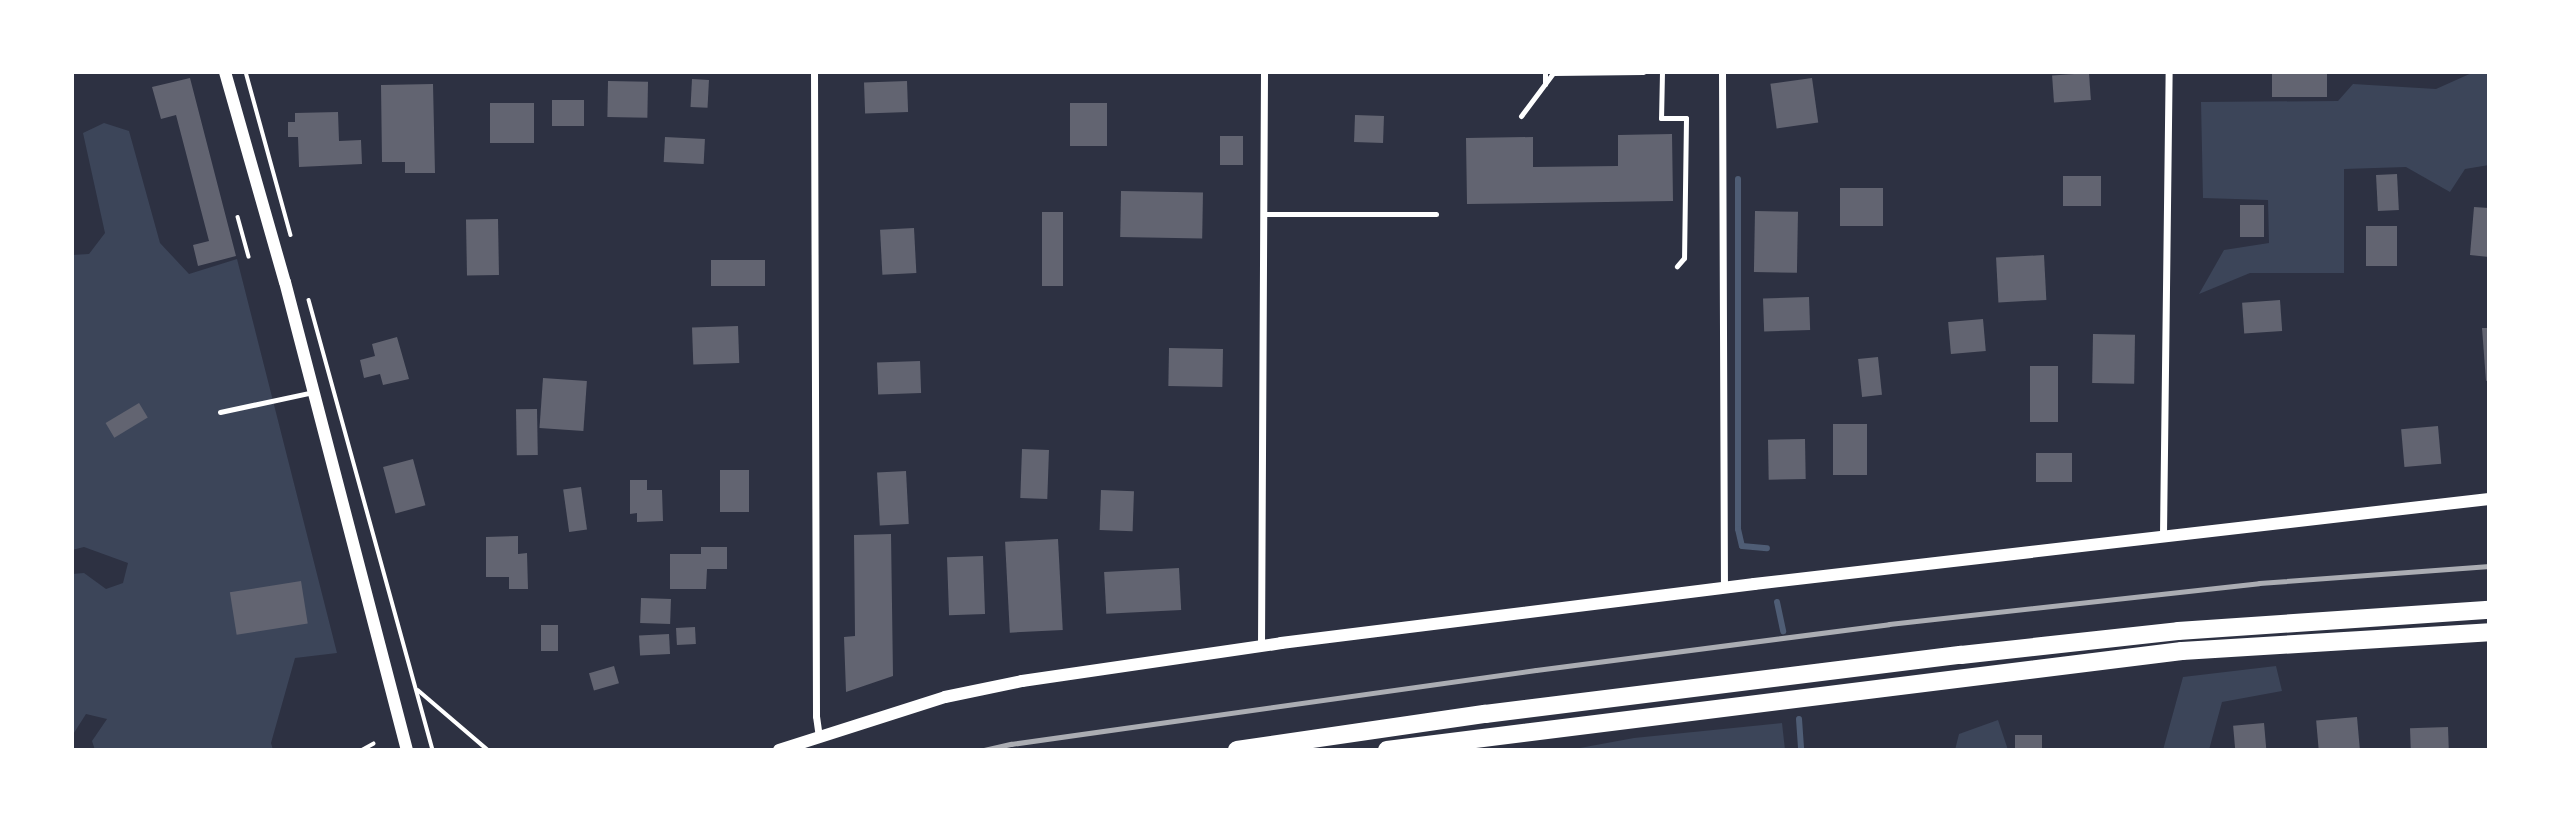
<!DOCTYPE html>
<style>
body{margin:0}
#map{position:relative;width:2561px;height:822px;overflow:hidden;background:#2d3142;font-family:"IBM Plex Sans",sans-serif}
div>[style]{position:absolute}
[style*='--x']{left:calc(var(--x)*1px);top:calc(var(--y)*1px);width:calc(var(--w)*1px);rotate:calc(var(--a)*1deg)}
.green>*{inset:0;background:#3c4559}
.stream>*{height:6px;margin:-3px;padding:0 3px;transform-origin:3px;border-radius:3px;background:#4f5d75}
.building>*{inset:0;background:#626471;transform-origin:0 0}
.path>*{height:3.5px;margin:-1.75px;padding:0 1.75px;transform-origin:1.75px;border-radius:1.75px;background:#fff}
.service>*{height:5px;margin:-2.5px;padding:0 2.5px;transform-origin:2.5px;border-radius:2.5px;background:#fff}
.minor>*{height:7px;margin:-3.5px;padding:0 3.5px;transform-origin:3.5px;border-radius:3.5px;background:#fff}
.tertiary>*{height:12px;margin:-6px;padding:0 6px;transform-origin:6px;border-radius:6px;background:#fff}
.trunk>*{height:18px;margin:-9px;padding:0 9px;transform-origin:9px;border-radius:9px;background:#fff}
.rail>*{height:5px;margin:-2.5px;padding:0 2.5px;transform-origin:2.5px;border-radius:2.5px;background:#abadb3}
span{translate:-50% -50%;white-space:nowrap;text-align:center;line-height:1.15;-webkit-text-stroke:6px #fff;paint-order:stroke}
.frame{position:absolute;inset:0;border:74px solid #fff;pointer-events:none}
</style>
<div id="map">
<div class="green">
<div style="clip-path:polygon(2474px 72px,2489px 72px,2489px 165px,2465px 169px,2450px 192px,2406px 167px,2344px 169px,2344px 273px,2250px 273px,2199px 294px,2224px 250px,2269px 243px,2268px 200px,2203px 198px,2201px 102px,2338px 101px,2353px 84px,2436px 89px)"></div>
<div style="clip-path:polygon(104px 123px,129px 131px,160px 243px,189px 274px,237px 259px,337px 653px,295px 658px,271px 743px,273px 750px,95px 750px,92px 741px,107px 719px,86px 714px,72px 736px,72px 574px,84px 573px,106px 589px,123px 583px,128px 563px,84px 547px,72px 550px,72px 255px,89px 254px,105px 233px,83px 133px)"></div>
<div style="clip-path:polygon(2276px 666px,2282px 691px,2222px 702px,2209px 750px,2163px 750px,2183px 677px)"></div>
<div style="clip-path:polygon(1998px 720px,2008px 750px,1955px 750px,1959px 734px)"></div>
<div style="clip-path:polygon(1782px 723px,1785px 750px,1569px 750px,1634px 738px)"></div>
</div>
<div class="stream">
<div style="--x:1738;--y:179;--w:350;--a:90"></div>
<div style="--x:1738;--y:529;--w:17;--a:77"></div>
<div style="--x:1742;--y:546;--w:25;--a:5"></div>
<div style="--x:1777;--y:602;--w:30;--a:78"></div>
<div style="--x:1799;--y:719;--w:31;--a:86"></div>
</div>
<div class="building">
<div style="left:2272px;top:72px;width:55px;height:25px"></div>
<div style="left:2089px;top:73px;width:27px;height:37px;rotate:86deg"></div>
<div style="clip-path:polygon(190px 78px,236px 256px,198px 266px,193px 245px,209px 241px,176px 115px,161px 119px,152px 87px)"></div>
<div style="left:1812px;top:78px;width:45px;height:42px;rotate:82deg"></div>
<div style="left:692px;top:79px;width:17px;height:28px;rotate:3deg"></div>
<div style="left:608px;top:81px;width:40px;height:36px;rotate:1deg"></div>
<div style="left:907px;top:81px;width:31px;height:43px;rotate:88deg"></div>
<div style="clip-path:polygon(433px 84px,435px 173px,405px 173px,405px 162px,382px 162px,381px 85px)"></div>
<div style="left:584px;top:100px;width:26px;height:32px;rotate:90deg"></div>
<div style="left:534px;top:103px;width:40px;height:44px;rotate:90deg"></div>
<div style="left:1070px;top:103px;width:37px;height:43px"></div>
<div style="clip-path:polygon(338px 112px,339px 141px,361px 140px,362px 164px,299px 167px,298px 137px,288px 137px,288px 122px,295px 122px,295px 113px)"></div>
<div style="left:1355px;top:115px;width:29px;height:27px;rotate:2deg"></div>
<div style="clip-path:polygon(1672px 134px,1673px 201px,1467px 204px,1466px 138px,1533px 137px,1533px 167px,1618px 166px,1618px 135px)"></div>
<div style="left:1220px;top:136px;width:23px;height:29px"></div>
<div style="left:665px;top:137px;width:40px;height:25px;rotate:3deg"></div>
<div style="left:2397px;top:174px;width:36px;height:21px;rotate:87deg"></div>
<div style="left:2063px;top:176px;width:38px;height:30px"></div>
<div style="left:1840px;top:188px;width:43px;height:38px"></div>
<div style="left:1121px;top:191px;width:82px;height:46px;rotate:1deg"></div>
<div style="left:2240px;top:205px;width:24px;height:32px"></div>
<div style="clip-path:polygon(2474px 207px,2489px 208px,2489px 257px,2470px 255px)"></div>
<div style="left:1755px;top:211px;width:43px;height:61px;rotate:1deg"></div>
<div style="left:1042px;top:212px;width:21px;height:74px"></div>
<div style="left:498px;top:219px;width:56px;height:32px;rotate:89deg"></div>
<div style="left:2366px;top:226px;width:31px;height:40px"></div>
<div style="left:914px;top:228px;width:45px;height:34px;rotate:87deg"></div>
<div style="left:2044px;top:255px;width:45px;height:48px;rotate:87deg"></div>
<div style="left:765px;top:260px;width:26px;height:54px;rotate:90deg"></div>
<div style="left:1809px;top:297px;width:33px;height:46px;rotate:88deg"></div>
<div style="left:2280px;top:300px;width:31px;height:38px;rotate:86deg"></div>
<div style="left:1983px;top:319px;width:32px;height:35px;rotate:85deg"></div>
<div style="left:738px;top:326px;width:37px;height:46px;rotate:88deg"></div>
<div style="clip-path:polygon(2482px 328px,2489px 328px,2489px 380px,2486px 381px)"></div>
<div style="left:2093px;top:334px;width:42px;height:49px;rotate:1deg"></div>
<div style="clip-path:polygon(397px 337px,409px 379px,383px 385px,380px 374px,364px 378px,360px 360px,375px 356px,372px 344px)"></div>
<div style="left:1169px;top:348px;width:54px;height:38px;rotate:1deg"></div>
<div style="left:1878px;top:357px;width:38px;height:20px;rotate:84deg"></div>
<div style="left:920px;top:361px;width:32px;height:43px;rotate:88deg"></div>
<div style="left:2030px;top:366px;width:28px;height:56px"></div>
<div style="left:543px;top:378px;width:44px;height:50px;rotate:4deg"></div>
<div style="left:139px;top:403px;width:17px;height:39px;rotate:59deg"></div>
<div style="left:537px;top:409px;width:46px;height:21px;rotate:89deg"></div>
<div style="left:1833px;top:424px;width:34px;height:51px"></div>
<div style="left:2438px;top:426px;width:38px;height:37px;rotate:85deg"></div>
<div style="left:1805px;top:439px;width:40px;height:37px;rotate:89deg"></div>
<div style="left:1022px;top:449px;width:27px;height:49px;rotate:2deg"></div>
<div style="left:2036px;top:453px;width:36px;height:29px"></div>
<div style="left:413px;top:459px;width:48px;height:31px;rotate:75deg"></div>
<div style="left:720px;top:470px;width:29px;height:42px"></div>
<div style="left:906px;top:471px;width:53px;height:29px;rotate:87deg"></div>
<div style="clip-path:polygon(630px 480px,647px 480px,647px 490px,662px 490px,663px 521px,637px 522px,637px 513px,630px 514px)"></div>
<div style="left:581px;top:487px;width:43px;height:18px;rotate:82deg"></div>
<div style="left:1101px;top:490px;width:33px;height:40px;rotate:2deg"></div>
<div style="clip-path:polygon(891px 534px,893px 676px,846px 692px,844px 637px,855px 636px,854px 535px)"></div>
<div style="clip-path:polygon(518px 536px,518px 554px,527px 553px,528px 589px,509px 589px,509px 577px,486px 577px,486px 537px)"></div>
<div style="left:1058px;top:539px;width:91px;height:53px;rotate:87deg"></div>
<div style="clip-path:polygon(701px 547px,727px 547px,727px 569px,707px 569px,706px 589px,670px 589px,670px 554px,701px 554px)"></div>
<div style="left:983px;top:556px;width:58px;height:36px;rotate:88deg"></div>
<div style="left:1179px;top:568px;width:42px;height:75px;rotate:87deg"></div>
<div style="left:301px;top:581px;width:43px;height:72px;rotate:81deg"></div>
<div style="left:641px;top:598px;width:30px;height:25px;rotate:2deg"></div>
<div style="left:541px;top:625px;width:17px;height:26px"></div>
<div style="left:695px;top:627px;width:17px;height:19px;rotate:87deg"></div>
<div style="left:669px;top:634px;width:20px;height:30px;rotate:87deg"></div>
<div style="left:614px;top:666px;width:18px;height:26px;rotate:74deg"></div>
<div style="left:2357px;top:717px;width:33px;height:41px;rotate:85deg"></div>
<div style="left:2264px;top:723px;width:25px;height:31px;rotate:85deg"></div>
<div style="left:2448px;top:727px;width:23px;height:38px;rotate:88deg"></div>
<div style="left:2015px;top:735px;width:27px;height:14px"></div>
</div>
<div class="path">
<div style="--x:246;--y:72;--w:169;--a:74.6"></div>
<div style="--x:238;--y:217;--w:41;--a:74.6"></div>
<div style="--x:309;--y:300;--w:467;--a:74.6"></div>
<div style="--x:418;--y:690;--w:92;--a:40.6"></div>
<div style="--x:362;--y:750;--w:13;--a:-29"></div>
</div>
<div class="service">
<div style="--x:1545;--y:72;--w:12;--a:90"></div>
<div style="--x:1662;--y:72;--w:46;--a:91.2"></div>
<div style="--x:1661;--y:118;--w:25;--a:0"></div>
<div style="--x:1686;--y:118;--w:140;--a:90.8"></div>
<div style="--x:1684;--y:258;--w:11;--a:131"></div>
<div style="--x:1521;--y:116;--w:54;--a:-53.3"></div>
<div style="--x:1553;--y:73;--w:90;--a:-0.6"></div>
<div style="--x:1263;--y:214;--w:173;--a:0"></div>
<div style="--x:220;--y:412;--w:95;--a:-12.1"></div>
</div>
<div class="minor">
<div style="--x:814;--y:72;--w:644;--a:89.82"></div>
<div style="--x:816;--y:716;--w:21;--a:82"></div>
<div style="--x:1722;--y:72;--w:516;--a:89.78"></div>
<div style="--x:2163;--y:534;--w:462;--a:-89.3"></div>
<div style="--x:1261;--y:646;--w:574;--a:-89.7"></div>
</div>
<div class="tertiary">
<div style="--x:225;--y:72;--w:218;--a:74.1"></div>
<div style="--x:285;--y:282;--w:484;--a:75.4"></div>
<div style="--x:779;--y:750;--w:174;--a:-17.7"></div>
<div style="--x:945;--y:697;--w:79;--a:-11.7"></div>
<div style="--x:1022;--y:681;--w:262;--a:-8.3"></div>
<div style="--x:1281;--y:643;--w:477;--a:-7.1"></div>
<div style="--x:1754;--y:584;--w:740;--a:-6.6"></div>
</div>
<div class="trunk">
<div style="--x:1237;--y:750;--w:251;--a:-8.3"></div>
<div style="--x:1485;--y:714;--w:480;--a:-7.1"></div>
<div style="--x:1961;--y:655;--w:218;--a:-6.3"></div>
<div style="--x:2178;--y:631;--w:312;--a:-3.9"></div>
<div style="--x:1387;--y:750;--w:801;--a:-7.1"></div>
<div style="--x:2182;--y:651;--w:308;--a:-3.5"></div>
</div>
<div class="rail">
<div style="--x:984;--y:750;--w:28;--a:-13"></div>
<div style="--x:1011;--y:744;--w:530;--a:-8.02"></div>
<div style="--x:1536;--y:670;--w:356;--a:-7.4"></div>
<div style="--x:1889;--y:624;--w:372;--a:-6.3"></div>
<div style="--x:2259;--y:583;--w:231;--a:-4.2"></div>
</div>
<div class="frame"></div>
</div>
